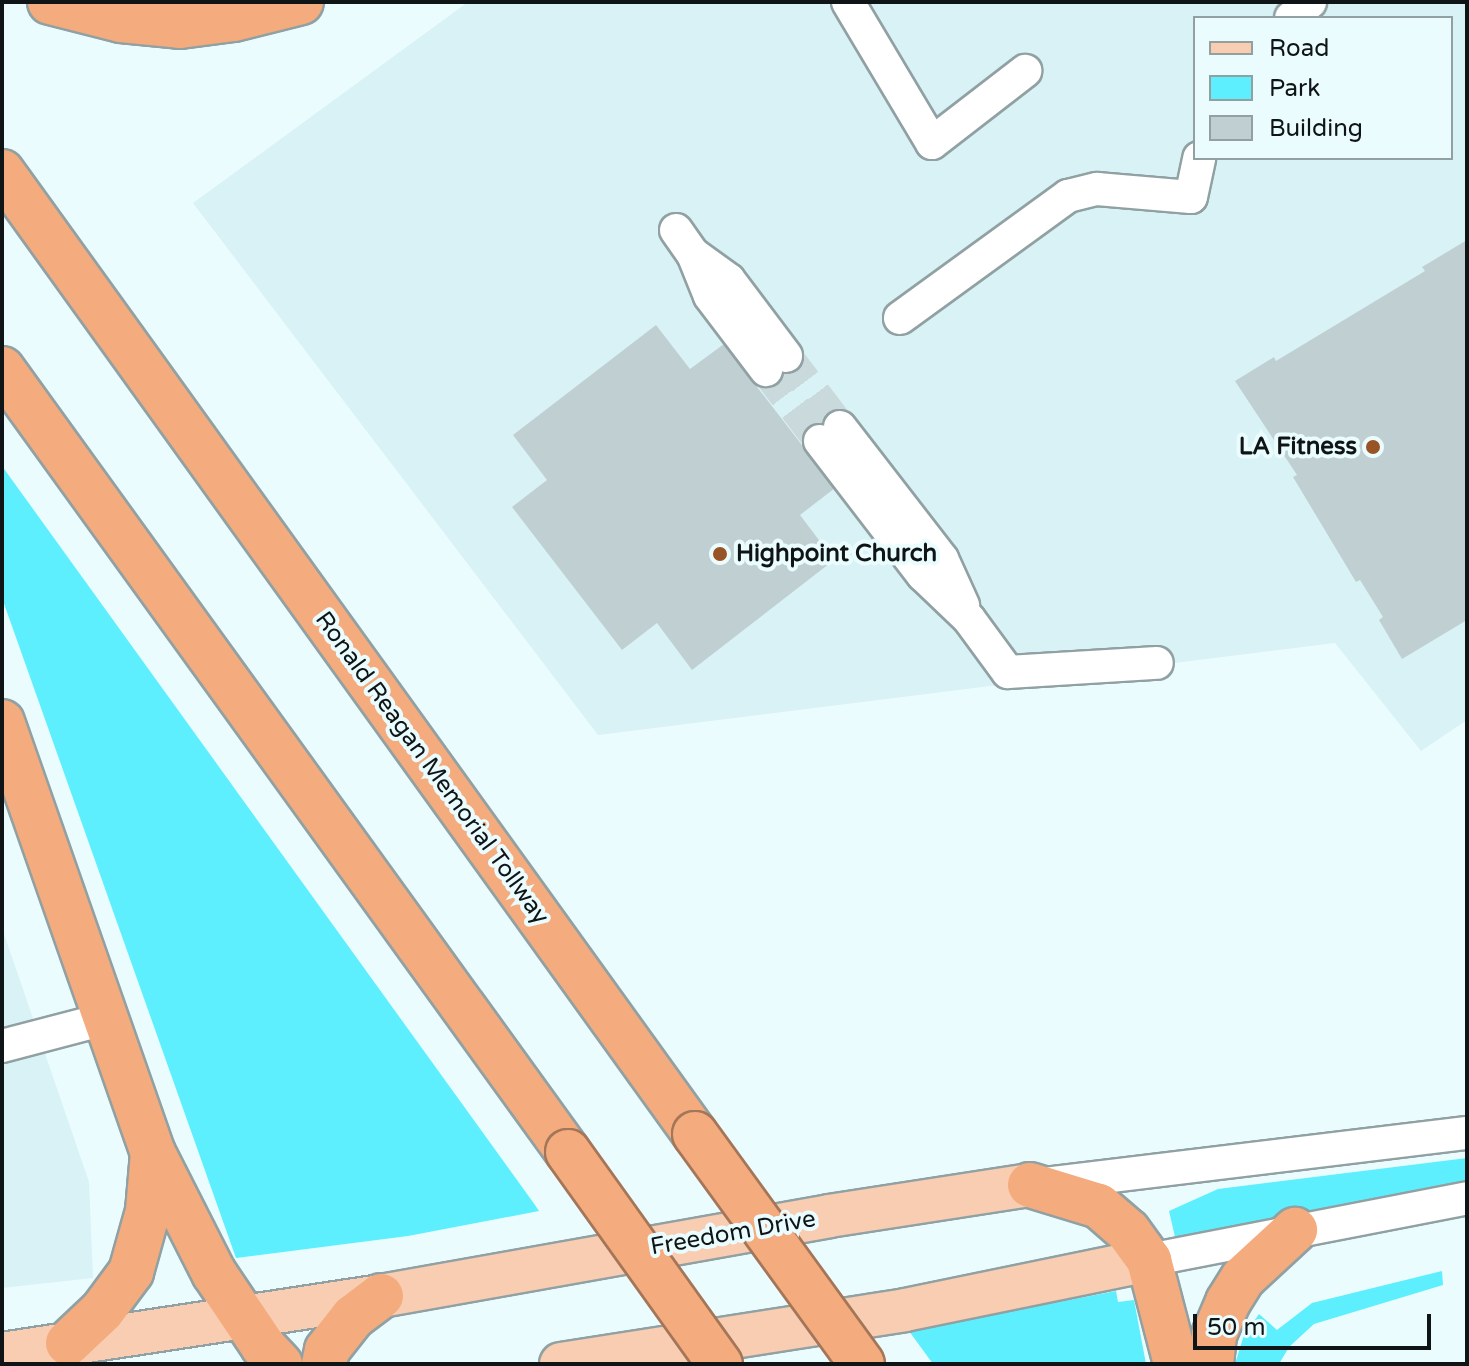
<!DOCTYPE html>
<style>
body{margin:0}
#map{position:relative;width:1469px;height:1366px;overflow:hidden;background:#ebfcfe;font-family:"Varela Round",sans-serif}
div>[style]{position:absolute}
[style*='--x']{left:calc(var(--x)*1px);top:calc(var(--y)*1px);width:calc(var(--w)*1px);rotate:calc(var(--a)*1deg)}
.built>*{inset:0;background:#d8f2f5}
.green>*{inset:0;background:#5deffd}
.building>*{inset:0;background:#c0d0d2}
.minor-tunnel>*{height:32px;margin-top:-16px;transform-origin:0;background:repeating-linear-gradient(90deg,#cad9db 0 32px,transparent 0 48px)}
.roads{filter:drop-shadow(2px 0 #91a1a3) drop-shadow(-2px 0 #91a1a3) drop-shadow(0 2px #91a1a3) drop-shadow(0 -2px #91a1a3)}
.minor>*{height:32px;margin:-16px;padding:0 16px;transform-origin:16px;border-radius:16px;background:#fff}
.major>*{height:42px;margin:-21px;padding:0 21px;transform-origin:21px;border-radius:21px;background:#f8cdb1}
.highway>*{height:44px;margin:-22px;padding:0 22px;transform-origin:22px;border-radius:22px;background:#f4ab7d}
.bridges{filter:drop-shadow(2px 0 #a47659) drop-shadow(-2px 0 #a47659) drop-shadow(0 2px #a47659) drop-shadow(0 -2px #a47659)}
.highway-bridge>*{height:44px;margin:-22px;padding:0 22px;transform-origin:22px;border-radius:22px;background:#f4ab7d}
.dots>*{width:22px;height:22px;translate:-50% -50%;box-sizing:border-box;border:4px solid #ebfcfe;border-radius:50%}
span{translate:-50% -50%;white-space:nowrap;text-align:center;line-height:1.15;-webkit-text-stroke:8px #ebfcfe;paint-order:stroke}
.poi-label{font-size:24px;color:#0f1516;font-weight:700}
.right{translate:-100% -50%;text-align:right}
.left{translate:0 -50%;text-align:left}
.street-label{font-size:24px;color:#0f1516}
.frame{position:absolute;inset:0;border:4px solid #0f1516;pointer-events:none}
.legend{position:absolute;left:1193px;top:16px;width:260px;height:144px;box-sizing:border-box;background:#ebfcfe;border:2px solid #93a0a1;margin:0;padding:10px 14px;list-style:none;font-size:24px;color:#0f1516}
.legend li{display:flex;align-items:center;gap:16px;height:40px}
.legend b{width:40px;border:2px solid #93a0a1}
.scale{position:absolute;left:1193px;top:1314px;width:238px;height:36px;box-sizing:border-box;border:4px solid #0f1516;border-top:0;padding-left:10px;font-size:24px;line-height:28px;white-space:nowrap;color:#0f1516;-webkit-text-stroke:6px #ebfcfe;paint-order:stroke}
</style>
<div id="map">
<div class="built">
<div style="clip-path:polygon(evenodd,468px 2px,1467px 2px,1467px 720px,1421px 751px,1335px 643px,598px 735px,193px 203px,468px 2px,1195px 18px,1451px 18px,1451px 158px,1195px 158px,1195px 18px)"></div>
<div style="clip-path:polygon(2px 928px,89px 1182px,93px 1278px,2px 1288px)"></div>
</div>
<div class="green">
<div style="clip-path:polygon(2px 466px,535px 1205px,539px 1211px,408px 1236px,236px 1258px,2px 598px)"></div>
<div style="clip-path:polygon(1467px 1158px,1467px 1180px,1175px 1237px,1169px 1211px,1218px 1189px)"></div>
<div style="clip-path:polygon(1442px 1271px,1443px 1285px,1314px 1324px,1289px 1347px,1279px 1364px,1235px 1364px,1244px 1335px,1259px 1314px,1277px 1330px,1312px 1303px)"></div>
<div style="clip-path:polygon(1116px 1291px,1118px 1302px,1134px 1300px,1146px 1364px,933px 1364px,909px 1331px)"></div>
</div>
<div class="building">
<div style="clip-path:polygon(1467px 240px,1467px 620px,1402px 659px,1379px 620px,1383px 617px,1360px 580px,1356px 582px,1293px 477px,1297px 475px,1235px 381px,1274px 357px,1276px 361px,1425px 271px,1422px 267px)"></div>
<div style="clip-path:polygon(656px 325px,690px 369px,724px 344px,835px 488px,800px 515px,834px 560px,692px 670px,657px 623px,622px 650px,512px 507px,547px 480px,513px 435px)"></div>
</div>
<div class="minor-tunnel">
<div style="--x:786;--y:356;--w:89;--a:52.7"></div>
<div style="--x:766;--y:370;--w:89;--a:52.7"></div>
</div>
<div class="roads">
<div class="minor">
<div style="--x:848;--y:2;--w:164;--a:59.2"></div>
<div style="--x:932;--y:143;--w:118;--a:-37.7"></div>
<div style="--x:1291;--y:18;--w:25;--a:-40"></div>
<div style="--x:676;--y:230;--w:29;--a:55"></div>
<div style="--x:693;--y:254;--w:45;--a:68"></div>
<div style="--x:710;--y:296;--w:93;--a:52.9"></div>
<div style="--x:693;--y:254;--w:44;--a:35.8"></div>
<div style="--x:729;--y:280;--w:95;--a:53.1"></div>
<div style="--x:900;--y:318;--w:208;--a:-36"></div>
<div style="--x:1068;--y:196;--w:30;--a:-14"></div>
<div style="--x:1097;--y:189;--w:94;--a:4.9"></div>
<div style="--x:1191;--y:197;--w:40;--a:-78"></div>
<div style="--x:840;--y:427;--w:167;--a:52.3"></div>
<div style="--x:942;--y:559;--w:51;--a:65.5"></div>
<div style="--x:820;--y:441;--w:169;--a:52.5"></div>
<div style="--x:923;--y:575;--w:64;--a:43.7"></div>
<div style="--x:969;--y:619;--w:66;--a:53.7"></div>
<div style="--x:1008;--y:672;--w:149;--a:-3.5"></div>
<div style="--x:2;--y:1046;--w:106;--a:-14.7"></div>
<div style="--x:1045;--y:1184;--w:425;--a:-6.9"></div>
<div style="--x:1149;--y:1260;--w:324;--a:-11"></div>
</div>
<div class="major">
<div style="--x:2;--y:1354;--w:383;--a:-8.7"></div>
<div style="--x:381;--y:1296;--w:455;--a:-10.1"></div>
<div style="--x:829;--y:1216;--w:203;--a:-8.8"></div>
<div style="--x:561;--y:1364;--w:348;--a:-8.9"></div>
<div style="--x:905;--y:1310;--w:249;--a:-11.6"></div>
</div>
<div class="highway">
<div style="--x:50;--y:2;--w:73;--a:14.2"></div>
<div style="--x:121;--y:20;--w:59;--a:5.8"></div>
<div style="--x:180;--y:26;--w:54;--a:-7.4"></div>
<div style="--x:234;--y:19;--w:69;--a:-14.2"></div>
<div style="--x:2;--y:172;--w:1186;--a:54.23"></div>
<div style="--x:2;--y:369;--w:966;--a:54.14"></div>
<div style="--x:2;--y:722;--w:457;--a:70.7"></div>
<div style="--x:153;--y:1153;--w:135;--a:63.1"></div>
<div style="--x:214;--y:1273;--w:88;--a:56.1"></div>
<div style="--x:263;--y:1346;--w:25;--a:47"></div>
<div style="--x:1030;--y:1185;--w:72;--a:16.9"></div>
<div style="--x:1099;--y:1206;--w:38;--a:41"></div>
<div style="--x:1128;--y:1231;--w:36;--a:54"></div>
<div style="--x:1149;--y:1260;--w:107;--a:75.4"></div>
<div style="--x:68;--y:1343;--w:47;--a:-43.3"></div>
<div style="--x:102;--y:1311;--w:49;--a:-53.4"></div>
<div style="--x:131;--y:1272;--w:63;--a:-74.4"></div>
<div style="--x:148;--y:1211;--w:58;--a:-85.1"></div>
<div style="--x:324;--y:1364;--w:14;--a:-78"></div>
<div style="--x:327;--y:1350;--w:42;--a:-51.8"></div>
<div style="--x:353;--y:1317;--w:35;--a:-37"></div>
<div style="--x:1211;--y:1364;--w:29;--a:-84"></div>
<div style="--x:1214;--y:1335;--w:36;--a:-67"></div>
<div style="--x:1228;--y:1302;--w:28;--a:-58"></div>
<div style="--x:1243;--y:1278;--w:71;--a:-42.7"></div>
</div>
</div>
<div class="bridges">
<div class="highway-bridge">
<div style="--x:695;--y:1134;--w:284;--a:54"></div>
<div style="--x:568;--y:1152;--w:261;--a:54.4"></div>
</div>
</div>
<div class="dots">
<div style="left:1373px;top:447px;background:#985425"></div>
<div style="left:720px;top:554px;background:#985425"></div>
</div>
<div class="poi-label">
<span class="right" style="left:1357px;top:447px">LA Fitness</span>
<span class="left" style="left:736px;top:554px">Highpoint Church</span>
</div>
<div class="street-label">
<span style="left:432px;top:768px;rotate:54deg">Ronald Reagan Memorial Tollway</span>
<span style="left:733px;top:1233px;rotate:-10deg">Freedom Drive</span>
</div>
<div class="frame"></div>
<ul class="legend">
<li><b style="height:10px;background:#f8cdb1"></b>Road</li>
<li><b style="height:22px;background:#5deffd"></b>Park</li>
<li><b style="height:22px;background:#c0d0d2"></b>Building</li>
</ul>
<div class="scale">50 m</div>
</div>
